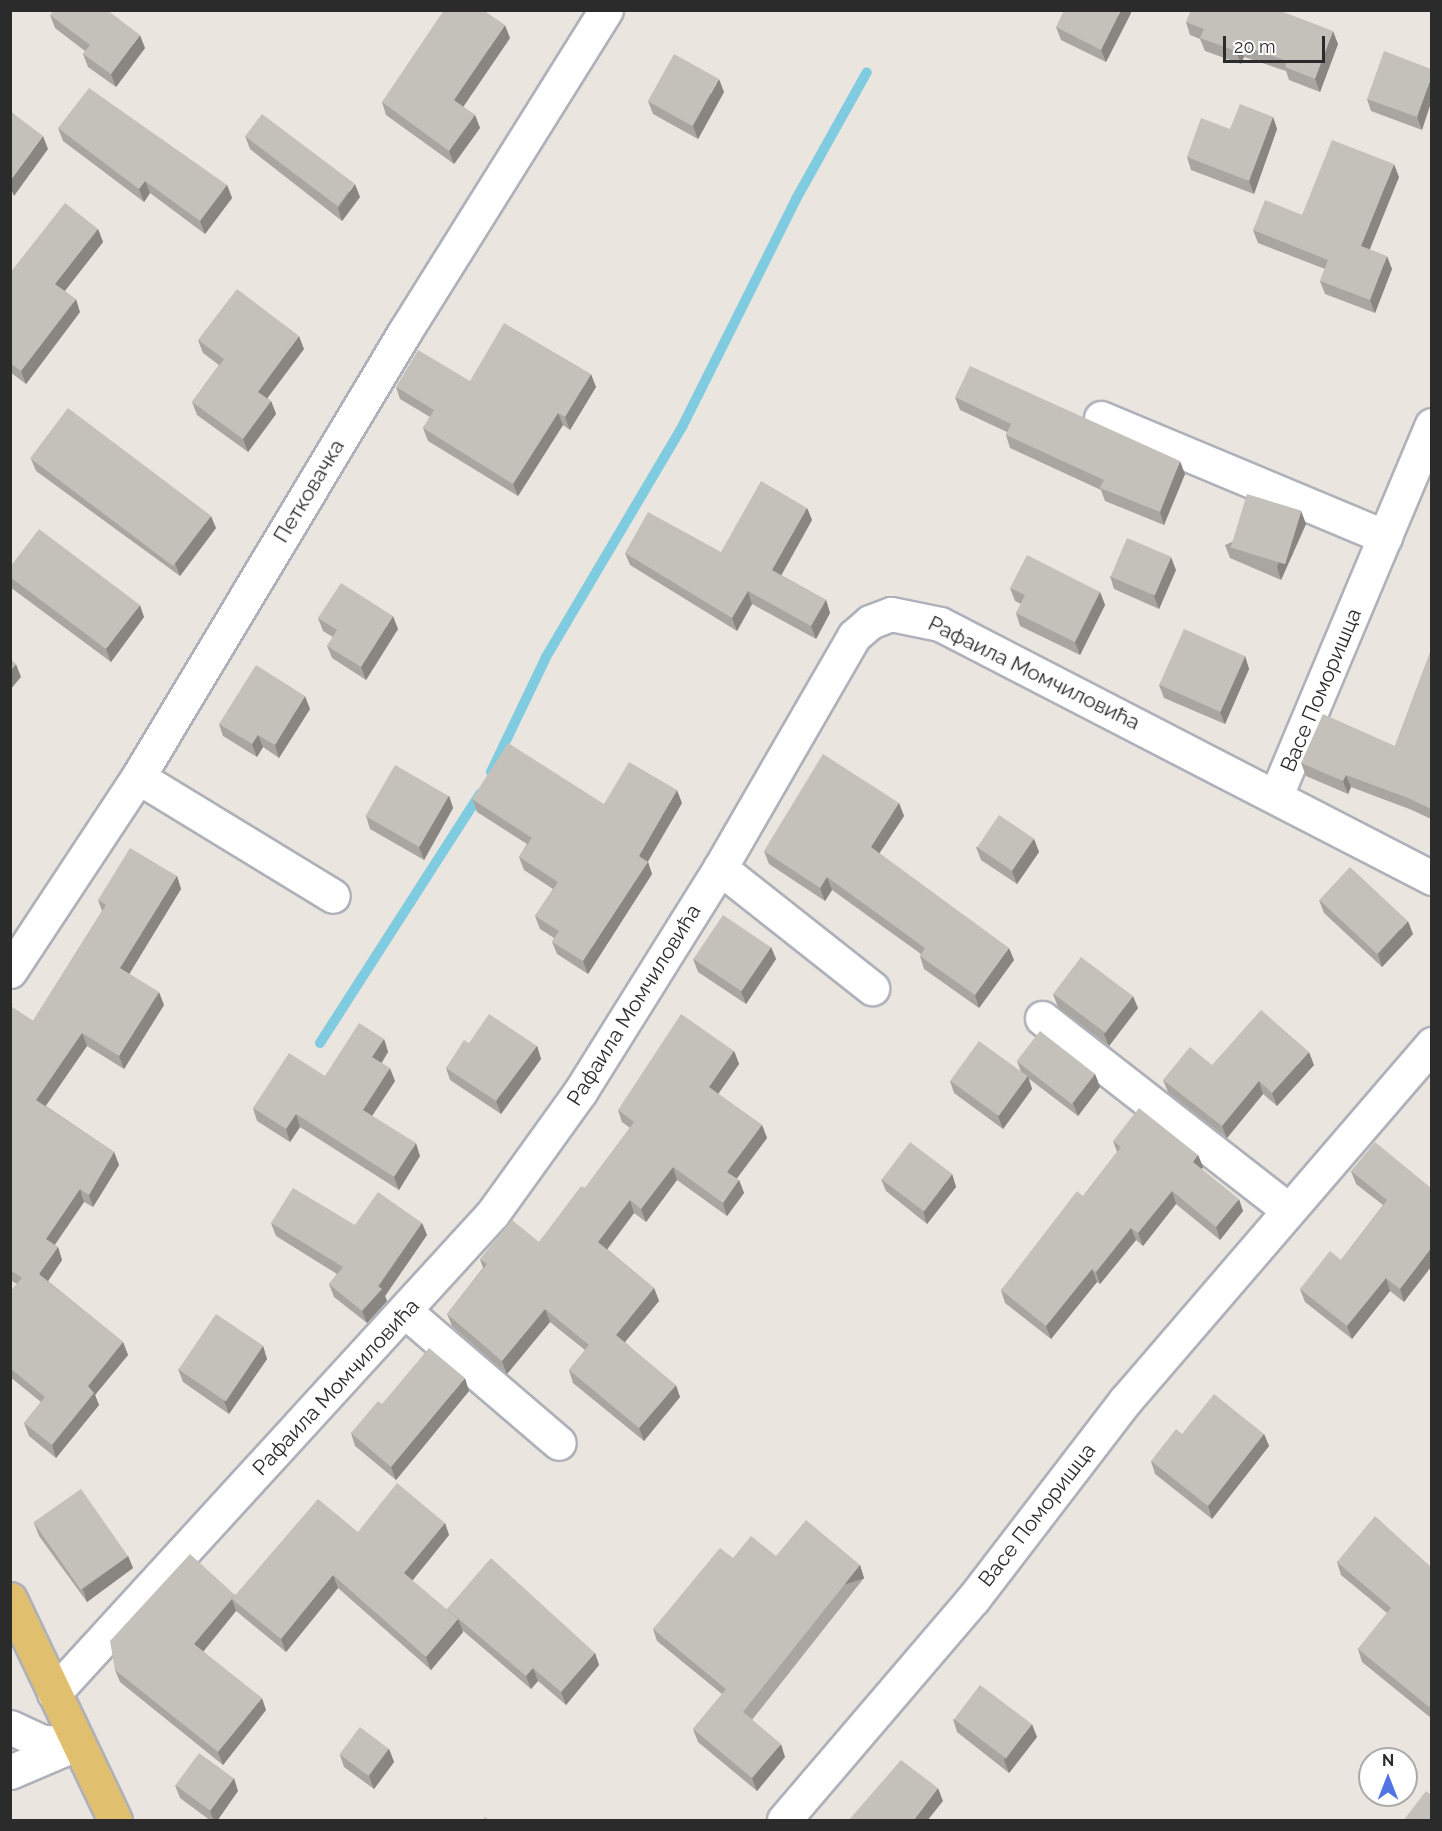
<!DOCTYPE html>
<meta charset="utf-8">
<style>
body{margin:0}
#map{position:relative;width:1442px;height:1831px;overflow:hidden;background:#ebe5df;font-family:Raleway,sans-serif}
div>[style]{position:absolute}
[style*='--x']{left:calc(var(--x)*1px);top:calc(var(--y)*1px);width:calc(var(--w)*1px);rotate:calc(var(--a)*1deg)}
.stream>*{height:10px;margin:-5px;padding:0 5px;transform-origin:5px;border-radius:5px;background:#7fcbe0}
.roads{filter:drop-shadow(2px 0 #afb1ba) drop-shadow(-2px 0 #afb1ba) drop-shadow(0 2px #afb1ba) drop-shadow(0 -2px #afb1ba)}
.minor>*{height:33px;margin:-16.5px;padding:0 16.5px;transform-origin:16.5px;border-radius:16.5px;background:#fff}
.major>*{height:33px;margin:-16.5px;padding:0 16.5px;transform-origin:16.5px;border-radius:16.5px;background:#e0c06f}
.wall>*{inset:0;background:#a9a5a0}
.shaded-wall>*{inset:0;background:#898682;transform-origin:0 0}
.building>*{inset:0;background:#c4c0ba;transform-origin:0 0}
span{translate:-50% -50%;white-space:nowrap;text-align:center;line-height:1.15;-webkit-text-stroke:4.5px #fff;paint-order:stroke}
.street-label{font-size:21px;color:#2b2b2b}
.frame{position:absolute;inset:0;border:12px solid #2b2b2b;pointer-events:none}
.north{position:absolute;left:1358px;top:1747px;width:60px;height:60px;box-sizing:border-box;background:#fff;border:2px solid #aaa;border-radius:50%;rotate:0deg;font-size:16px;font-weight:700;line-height:24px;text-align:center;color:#2b2b2b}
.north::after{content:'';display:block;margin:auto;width:21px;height:27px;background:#5375e4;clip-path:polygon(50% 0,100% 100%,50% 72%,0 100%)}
.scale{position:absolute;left:1223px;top:36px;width:102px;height:27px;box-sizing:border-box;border:3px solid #2b2b2b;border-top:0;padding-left:8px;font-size:18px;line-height:21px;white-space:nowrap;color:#2b2b2b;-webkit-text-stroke:4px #fff;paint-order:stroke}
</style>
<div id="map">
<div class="stream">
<div style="--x:491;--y:772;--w:127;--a:-64.4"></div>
<div style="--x:546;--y:657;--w:269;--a:-59.4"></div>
<div style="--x:683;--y:425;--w:253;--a:-63.4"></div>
<div style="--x:796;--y:199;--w:145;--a:-60.8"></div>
<div style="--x:320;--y:1043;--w:296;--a:-57.3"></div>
</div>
<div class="roads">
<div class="minor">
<div style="--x:1101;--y:418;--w:308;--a:22.7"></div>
<div style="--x:138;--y:777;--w:228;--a:31.4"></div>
<div style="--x:1277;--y:793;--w:399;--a:-67.2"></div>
<div style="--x:720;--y:868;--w:194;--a:38.3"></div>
<div style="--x:10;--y:971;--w:232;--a:-56.6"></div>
<div style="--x:138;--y:777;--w:518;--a:-59.07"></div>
<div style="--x:404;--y:333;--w:381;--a:-58"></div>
<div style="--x:1042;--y:1018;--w:311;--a:37.9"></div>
<div style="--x:406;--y:1312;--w:201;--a:40.6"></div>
<div style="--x:54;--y:1693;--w:650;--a:-47.55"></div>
<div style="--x:493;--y:1213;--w:149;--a:-54.3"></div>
<div style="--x:580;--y:1092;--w:264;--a:-58"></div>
<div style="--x:720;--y:868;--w:268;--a:-60"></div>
<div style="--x:854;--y:636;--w:21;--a:-41"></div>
<div style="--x:870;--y:622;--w:22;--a:-21"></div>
<div style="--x:891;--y:614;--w:50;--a:11.5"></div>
<div style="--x:940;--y:624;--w:554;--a:27.31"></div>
<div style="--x:10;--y:1727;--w:35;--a:25"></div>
<div style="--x:42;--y:1742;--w:28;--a:2"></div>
<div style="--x:10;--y:1772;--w:74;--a:-23.1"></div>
<div style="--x:784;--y:1820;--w:291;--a:-49.5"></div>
<div style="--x:973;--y:1599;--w:250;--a:-52.5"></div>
<div style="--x:1125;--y:1401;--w:471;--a:-49.3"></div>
</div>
<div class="major">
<div style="--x:10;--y:1599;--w:245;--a:64.6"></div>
</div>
</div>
<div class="wall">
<div style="clip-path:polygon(1281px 12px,1338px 44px,1320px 92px,1289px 80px,1286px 71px,1244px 57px,1241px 64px,1205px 51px,1200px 39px,1190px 35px,1186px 22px)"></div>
<div style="clip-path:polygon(1131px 13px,1106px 62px,1061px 40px,1056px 27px)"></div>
<div style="clip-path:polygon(50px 15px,145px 48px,116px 87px,88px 67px,83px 54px,85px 51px,55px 28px)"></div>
<div style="clip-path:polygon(510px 38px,463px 107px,475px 115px,480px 128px,454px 164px,386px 115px,382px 102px)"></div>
<div style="clip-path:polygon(1431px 69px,1422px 130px,1371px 111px,1367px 99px)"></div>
<div style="clip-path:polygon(724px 92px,698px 139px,653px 114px,648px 101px)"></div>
<div style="clip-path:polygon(1273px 117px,1277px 129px,1254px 194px,1191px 170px,1187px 157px,1230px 129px)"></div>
<div style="clip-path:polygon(58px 128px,227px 185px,232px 198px,205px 234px,150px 193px,144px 202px,63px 141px)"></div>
<div style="clip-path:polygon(245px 136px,360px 197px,342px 221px,250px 149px)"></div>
<div style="clip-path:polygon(1399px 177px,1369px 249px,1392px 269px,1375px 313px,1325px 294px,1320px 281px,1325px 269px,1258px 243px,1253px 230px,1302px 215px)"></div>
<div style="clip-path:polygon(98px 229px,103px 242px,65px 291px,80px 312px,26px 384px,10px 372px,10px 273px)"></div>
<div style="clip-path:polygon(198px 340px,304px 349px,267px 398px,271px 401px,276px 414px,248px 452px,197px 415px,192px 402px,219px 365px,203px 353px)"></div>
<div style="clip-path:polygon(470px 381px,596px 387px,570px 430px,563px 425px,518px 496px,428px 441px,423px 428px,430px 417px,400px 399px,396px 387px)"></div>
<div style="clip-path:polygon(955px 397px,1185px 474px,1164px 525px,1105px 501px,1101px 490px,1010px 448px,1006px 435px,1007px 432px,960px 410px)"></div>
<div style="clip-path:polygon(31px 459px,216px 528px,180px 576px,36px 471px)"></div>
<div style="clip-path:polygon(807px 508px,812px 520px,781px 575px,826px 600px,830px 613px,816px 639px,752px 604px,737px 631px,630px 565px,625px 553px,721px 552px)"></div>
<div style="clip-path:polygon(1301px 511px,1306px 524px,1281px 580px,1230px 558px,1225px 545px)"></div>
<div style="clip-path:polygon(10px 567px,144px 617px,111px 662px,10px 587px)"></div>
<div style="clip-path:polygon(1176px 570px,1159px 609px,1114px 589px,1110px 576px)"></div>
<div style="clip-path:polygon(1010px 588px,1100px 592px,1105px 605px,1080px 655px,1020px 626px,1016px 613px,1021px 604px,1015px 601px)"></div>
<div style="clip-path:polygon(318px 618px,398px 629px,366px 680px,332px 658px,327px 646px,333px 637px,323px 631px)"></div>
<div style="clip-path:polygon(1431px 650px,1431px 819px,1412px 810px,1351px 787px,1348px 794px,1306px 776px,1301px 763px,1395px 746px)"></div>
<div style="clip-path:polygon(1245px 656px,1249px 669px,1225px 724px,1164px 698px,1159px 685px)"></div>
<div style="clip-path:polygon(310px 709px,279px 758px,263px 747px,257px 757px,223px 736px,219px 724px)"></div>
<div style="clip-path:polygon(449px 796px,453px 808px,424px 860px,370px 829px,366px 816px)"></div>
<div style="clip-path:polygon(472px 799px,604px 804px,682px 803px,648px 862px,652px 874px,588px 974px,557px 954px,552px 942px,554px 938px,540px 929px,535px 916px,553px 889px,524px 870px,519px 857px,527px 844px,477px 812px)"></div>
<div style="clip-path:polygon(899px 803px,904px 816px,879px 853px,1014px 960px,979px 1008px,924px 969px,920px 956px,921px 954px,832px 890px,825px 901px,769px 864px,764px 851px)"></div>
<div style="clip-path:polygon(1034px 839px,1039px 852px,1017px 884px,981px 860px,976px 847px)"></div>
<div style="clip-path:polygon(177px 876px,181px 889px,129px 974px,164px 1005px,124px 1069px,87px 1046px,46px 1106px,114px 1152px,119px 1165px,93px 1207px,84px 1202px,55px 1245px,58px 1247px,62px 1260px,48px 1281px,123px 1342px,128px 1355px,95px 1395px,99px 1405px,56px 1458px,29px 1436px,24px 1423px,41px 1402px,10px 1377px,10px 1292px,17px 1284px,10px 1280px,10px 1006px,33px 1021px,102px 911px,98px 900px)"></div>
<div style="clip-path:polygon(1319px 900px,1413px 934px,1382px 967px,1324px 913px)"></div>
<div style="clip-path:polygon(771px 947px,776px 959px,746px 1004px,698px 972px,693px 959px)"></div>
<div style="clip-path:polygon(1053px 994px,1138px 1008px,1109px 1046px,1058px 1007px)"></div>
<div style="clip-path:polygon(384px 1039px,388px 1052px,382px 1063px,395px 1081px,372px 1116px,420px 1156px,399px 1190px,300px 1127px,290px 1142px,257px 1121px,253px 1108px,325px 1076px)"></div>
<div style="clip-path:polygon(469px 1043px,537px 1046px,541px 1059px,501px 1114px,450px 1080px,446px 1068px)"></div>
<div style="clip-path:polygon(734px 1051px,739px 1064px,718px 1094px,762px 1125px,767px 1138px,736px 1179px,739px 1180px,744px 1193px,727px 1216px,677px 1180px,646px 1222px,634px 1213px,607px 1249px,654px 1288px,659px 1301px,625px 1342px,680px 1397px,644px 1441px,573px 1383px,569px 1370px,585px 1350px,550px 1322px,507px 1374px,452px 1326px,447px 1314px,483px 1268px,480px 1259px,539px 1242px,585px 1188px,630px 1128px,622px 1122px,618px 1110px)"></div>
<div style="clip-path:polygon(1017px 1061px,1095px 1074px,1100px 1087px,1078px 1116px,1028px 1078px,1032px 1089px,1003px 1129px,954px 1093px,950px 1081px,1021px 1072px)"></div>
<div style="clip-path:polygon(1212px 1065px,1314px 1065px,1277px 1106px,1263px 1094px,1227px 1138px,1168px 1092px,1163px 1080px)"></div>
<div style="clip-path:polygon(1113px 1141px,1198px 1155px,1203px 1167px,1202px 1169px,1243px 1211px,1220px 1240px,1176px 1204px,1143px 1246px,1136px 1240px,1100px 1284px,1097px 1282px,1051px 1339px,1005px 1303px,1001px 1290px,1083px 1196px,1117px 1152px)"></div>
<div style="clip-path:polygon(1351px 1171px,1431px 1188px,1404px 1302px,1390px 1291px,1352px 1339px,1305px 1302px,1300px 1289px,1341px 1260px,1383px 1205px,1356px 1184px)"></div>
<div style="clip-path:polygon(952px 1174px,956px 1187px,927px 1224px,886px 1191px,881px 1179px)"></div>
<div style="clip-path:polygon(271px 1223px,355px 1225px,422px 1223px,427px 1235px,385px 1296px,387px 1301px,367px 1323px,334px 1297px,329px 1284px,337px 1274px,276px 1236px)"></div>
<div style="clip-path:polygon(263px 1346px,267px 1359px,229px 1414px,183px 1382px,178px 1369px)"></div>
<div style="clip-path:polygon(469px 1391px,396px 1480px,355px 1446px,351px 1433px,382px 1404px)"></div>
<div style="clip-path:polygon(1182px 1434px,1264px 1434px,1269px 1446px,1212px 1519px,1155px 1474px,1151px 1461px)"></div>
<div style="clip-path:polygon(34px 1523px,128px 1556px,133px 1568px,87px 1602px,39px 1536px)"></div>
<div style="clip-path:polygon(445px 1523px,449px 1535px,412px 1581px,448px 1611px,447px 1609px,595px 1653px,599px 1665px,566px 1705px,538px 1681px,531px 1689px,462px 1630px,463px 1632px,431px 1670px,338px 1588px,286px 1652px,236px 1611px,203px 1651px,266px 1710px,223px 1765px,120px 1682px,115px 1670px,235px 1595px,358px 1532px)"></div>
<div style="clip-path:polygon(776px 1556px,860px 1565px,864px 1578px,752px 1720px,785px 1757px,757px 1791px,698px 1742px,693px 1729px,722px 1694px,657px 1641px,653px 1629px,733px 1558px)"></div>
<div style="clip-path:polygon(1337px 1562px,1431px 1567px,1431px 1718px,1362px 1662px,1358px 1649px,1387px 1613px,1341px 1575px)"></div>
<div style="clip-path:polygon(953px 1719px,1037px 1737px,1009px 1773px,957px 1732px)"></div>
<div style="clip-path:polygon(389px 1749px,394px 1762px,374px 1789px,344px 1767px,340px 1755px)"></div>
<div style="clip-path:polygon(175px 1785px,238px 1791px,217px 1821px,211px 1821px,180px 1798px)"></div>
</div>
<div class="shaded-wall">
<div style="clip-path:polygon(1121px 10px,1130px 10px,1131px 13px,1106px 62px,1101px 50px)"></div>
<div style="clip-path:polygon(505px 25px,510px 38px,459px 113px,454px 100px)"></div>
<div style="clip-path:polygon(1333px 31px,1338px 44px,1320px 92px,1315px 79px)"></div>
<div style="clip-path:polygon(140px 35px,145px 48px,116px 87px,111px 74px)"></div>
<div style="clip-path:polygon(1239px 44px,1244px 57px,1241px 64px,1236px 51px)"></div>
<div style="clip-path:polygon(1431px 78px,1431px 103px,1422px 130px,1417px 117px)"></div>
<div style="clip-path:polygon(719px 79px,724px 92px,698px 139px,693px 126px)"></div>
<div style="clip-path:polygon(475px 115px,480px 128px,454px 164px,449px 151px)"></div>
<div style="clip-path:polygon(1273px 117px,1277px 129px,1254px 194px,1249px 181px)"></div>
<div style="clip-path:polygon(43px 136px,48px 149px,14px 196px,10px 187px,10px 181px)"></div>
<div style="clip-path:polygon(1394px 164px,1399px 177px,1366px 259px,1361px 246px)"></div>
<div style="clip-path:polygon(145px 181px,150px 193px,144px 202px,139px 189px)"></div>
<div style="clip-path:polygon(355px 184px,360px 197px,342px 221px,338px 208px)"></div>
<div style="clip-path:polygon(227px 185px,232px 198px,205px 234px,200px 221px)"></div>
<div style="clip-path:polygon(98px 229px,103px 242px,60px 297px,55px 284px)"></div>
<div style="clip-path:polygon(1387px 256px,1392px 269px,1375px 313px,1370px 300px)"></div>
<div style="clip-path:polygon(76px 299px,80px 312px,26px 384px,21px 371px)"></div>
<div style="clip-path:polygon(299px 336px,304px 349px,263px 404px,258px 392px)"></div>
<div style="clip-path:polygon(591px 374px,596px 387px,570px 430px,565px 417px)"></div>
<div style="clip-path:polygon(271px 401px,276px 414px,248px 452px,243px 439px)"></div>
<div style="clip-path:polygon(558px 413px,563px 425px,518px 496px,513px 484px)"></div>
<div style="clip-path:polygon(1180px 461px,1185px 474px,1164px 525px,1160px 512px)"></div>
<div style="clip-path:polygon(807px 508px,812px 520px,777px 583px,772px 570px)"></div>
<div style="clip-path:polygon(1301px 511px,1306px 524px,1281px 580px,1277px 567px)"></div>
<div style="clip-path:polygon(211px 516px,216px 528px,180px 576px,175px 563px)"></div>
<div style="clip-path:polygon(1171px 557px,1176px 570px,1159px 609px,1154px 596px)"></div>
<div style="clip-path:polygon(748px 591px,752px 604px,737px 631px,732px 618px)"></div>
<div style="clip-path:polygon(1100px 592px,1105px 605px,1080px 655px,1075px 642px)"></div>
<div style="clip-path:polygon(826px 600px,830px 613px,816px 639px,811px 626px)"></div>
<div style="clip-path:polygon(140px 605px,144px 617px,111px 662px,106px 649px)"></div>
<div style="clip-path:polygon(393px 616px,398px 629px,366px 680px,361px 667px)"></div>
<div style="clip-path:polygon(1245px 656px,1249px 669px,1225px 724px,1220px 712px)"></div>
<div style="clip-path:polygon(16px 664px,21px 677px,10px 690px,10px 671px)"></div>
<div style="clip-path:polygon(305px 696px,310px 709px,279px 758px,275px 745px)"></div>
<div style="clip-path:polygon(258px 735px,263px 747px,257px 757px,252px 744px)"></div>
<div style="clip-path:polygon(1346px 775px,1351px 787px,1348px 794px,1343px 781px)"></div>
<div style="clip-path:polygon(677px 790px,682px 803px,646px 864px,648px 862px,652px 874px,588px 974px,583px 961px,639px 856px)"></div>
<div style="clip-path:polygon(449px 796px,453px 808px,424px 860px,419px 847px)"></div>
<div style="clip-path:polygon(899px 803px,904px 816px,875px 860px,871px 847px)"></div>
<div style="clip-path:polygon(1034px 839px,1039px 852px,1017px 884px,1012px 871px)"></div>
<div style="clip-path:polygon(177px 876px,181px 889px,125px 981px,120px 968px)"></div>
<div style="clip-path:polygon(827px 877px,832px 890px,825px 901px,820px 888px)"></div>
<div style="clip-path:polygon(1408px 921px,1413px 934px,1382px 967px,1378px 954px)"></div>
<div style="clip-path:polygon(771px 947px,776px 959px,746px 1004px,741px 991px)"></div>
<div style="clip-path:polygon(1009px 948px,1014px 960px,979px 1008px,975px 995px)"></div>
<div style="clip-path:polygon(159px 992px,164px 1005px,124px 1069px,119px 1056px)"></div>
<div style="clip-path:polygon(1133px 996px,1138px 1008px,1109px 1046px,1104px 1034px)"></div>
<div style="clip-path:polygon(82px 1033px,87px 1046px,41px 1112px,36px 1100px)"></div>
<div style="clip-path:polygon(384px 1039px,388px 1052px,377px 1069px,372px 1057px)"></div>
<div style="clip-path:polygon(537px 1046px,541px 1059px,501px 1114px,496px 1101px)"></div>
<div style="clip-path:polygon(734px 1051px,739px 1064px,714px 1100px,709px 1087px)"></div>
<div style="clip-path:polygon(1309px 1052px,1314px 1065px,1277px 1106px,1272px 1093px)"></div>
<div style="clip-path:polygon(390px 1068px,395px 1081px,368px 1122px,363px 1110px)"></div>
<div style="clip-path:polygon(1095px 1074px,1100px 1087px,1078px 1116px,1073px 1103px)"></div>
<div style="clip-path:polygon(1028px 1076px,1032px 1089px,1003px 1129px,998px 1116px)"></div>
<div style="clip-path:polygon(1259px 1081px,1263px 1094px,1227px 1138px,1222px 1126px)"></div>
<div style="clip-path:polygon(296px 1114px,300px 1127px,290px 1142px,286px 1129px)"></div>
<div style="clip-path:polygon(762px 1125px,767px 1138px,732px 1185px,727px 1172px)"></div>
<div style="clip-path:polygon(416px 1143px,420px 1156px,399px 1190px,394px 1177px)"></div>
<div style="clip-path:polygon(114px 1152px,119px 1165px,93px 1207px,89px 1195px)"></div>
<div style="clip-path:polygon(1198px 1155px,1203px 1167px,1197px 1174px,1193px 1162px)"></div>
<div style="clip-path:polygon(673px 1167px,677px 1180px,646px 1222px,641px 1209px)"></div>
<div style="clip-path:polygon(952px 1174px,956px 1187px,927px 1224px,923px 1211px)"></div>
<div style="clip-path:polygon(739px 1180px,744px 1193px,727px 1216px,723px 1203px)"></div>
<div style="clip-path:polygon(80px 1189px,84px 1202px,50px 1251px,46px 1239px)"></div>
<div style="clip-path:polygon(1172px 1191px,1176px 1204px,1143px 1246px,1138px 1233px)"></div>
<div style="clip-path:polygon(1239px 1199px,1243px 1211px,1220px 1240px,1216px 1227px)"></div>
<div style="clip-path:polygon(630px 1200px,634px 1213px,603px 1255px,598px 1242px)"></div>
<div style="clip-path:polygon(422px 1223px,427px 1235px,385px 1296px,387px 1301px,367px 1323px,362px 1311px)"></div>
<div style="clip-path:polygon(1131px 1228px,1136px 1240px,1100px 1284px,1096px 1272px)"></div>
<div style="clip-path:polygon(58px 1247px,62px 1260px,44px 1287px,39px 1274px)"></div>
<div style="clip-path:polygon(1431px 1248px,1431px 1267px,1404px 1302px,1400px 1289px)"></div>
<div style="clip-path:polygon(1092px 1269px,1097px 1282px,1051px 1339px,1046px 1326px)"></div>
<div style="clip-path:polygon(1386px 1278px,1390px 1291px,1352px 1339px,1347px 1326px)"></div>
<div style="clip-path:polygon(654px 1288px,659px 1301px,620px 1348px,616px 1335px)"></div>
<div style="clip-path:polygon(545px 1309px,550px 1322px,507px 1374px,502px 1361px)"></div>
<div style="clip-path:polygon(123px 1342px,128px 1355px,95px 1395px,99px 1405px,56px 1458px,52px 1445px,88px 1386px)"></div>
<div style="clip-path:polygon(263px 1346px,267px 1359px,229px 1414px,224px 1401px)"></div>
<div style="clip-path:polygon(465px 1378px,469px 1391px,396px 1480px,391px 1467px)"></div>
<div style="clip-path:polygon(676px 1385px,680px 1397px,644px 1441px,639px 1428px)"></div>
<div style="clip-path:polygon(1264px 1434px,1269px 1446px,1212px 1519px,1208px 1506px)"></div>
<div style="clip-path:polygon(445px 1523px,449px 1535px,408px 1586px,404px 1573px)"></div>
<div style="clip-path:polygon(128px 1556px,133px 1568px,87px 1602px,83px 1589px)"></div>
<div style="left:860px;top:1565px;width:14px;height:188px;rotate:73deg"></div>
<div style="clip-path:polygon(333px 1575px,338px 1588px,286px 1652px,281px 1639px)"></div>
<div style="clip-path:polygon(232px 1599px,236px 1611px,199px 1657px,194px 1644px)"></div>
<div style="clip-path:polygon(458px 1619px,463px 1632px,431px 1670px,426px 1657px)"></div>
<div style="clip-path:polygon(595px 1653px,599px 1665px,566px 1705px,561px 1692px)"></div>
<div style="clip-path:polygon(533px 1668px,538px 1681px,531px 1689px,526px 1676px)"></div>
<div style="clip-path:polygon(262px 1698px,266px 1710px,223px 1765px,218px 1752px)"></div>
<div style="clip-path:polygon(1032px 1724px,1037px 1737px,1009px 1773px,1004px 1760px)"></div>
<div style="clip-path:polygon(781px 1744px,785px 1757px,757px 1791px,752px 1778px)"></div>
<div style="clip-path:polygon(389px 1749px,394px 1762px,374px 1789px,369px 1776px)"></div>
<div style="clip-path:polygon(234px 1778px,238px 1791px,217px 1821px,214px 1821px,210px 1811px)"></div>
<div style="clip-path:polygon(938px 1788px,943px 1801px,927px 1821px,913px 1821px)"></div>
</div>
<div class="building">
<div style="clip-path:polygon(54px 10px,107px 10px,140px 35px,111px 74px,83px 54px,90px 45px,50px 15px)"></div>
<div style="clip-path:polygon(444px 10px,483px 10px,505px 25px,454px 100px,475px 115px,449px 151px,382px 102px)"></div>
<div style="clip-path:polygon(1064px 10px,1121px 10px,1101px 50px,1056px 27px)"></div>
<div style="clip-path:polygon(1191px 10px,1278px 10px,1333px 31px,1315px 79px,1285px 67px,1287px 61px,1239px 44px,1236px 51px,1200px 38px,1204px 29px,1186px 22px)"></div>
<div style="clip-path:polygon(1384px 51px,1431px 69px,1431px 78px,1417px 117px,1367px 99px)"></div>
<div style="left:674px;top:54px;width:51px;height:54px;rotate:29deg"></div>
<div style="clip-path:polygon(89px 88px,227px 185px,200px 221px,145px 181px,139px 189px,58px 128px)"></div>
<div style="clip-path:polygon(1240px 104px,1273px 117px,1249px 181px,1187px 157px,1201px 118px,1230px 129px)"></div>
<div style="clip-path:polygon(10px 111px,43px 136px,10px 181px)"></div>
<div style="left:262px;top:114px;width:116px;height:28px;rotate:37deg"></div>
<div style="clip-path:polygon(1332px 140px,1394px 164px,1361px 246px,1387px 256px,1370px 300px,1320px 281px,1328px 260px,1253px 230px,1265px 200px,1302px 215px)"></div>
<div style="clip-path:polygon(65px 203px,98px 229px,55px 284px,76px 299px,21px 371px,10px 363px,10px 273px)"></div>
<div style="clip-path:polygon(237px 289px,299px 336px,258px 392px,271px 401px,243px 439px,192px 402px,224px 359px,198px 340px)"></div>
<div style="clip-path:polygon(504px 323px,591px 374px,565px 417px,558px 413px,513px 484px,423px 428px,434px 410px,396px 387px,418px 350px,470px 381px)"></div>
<div style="clip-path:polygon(970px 366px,1180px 461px,1160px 512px,1100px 488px,1104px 480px,1006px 435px,1011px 424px,955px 397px)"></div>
<div style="left:68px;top:408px;width:179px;height:63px;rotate:37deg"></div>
<div style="clip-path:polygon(761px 481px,807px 508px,772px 570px,826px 600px,811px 626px,748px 591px,732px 618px,625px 553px,648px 512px,721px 552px)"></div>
<div style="left:1247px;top:494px;width:57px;height:56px;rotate:17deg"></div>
<div style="clip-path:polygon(39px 529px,140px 605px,106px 649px,10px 577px,10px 567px)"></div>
<div style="left:1127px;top:538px;width:48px;height:42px;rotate:23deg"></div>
<div style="clip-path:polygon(1027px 555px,1100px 592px,1075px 642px,1016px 613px,1025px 595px,1010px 588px)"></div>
<div style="clip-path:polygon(341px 583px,393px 616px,361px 667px,327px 646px,337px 630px,318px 618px)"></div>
<div style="left:1184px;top:629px;width:67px;height:61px;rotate:24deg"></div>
<div style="clip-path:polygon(1431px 650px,1431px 809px,1408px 798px,1346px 775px,1343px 781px,1301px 763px,1323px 714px,1395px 746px)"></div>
<div style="clip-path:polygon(10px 659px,16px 664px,10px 671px)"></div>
<div style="clip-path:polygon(256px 665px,305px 696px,275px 745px,258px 735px,252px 744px,219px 724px)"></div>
<div style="clip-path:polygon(508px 743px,604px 804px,629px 762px,677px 790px,639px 856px,648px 862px,583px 961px,552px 942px,559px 931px,535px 916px,558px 882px,519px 857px,532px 838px,472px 799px)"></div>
<div style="clip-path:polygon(823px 754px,899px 803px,871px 847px,1009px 948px,975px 995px,920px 956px,925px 948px,827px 877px,820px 888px,764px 851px)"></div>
<div style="left:395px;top:765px;width:62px;height:59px;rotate:30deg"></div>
<div style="left:999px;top:815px;width:42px;height:39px;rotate:34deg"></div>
<div style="clip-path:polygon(130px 848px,177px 876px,120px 968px,159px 992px,119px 1056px,82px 1033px,36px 1100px,114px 1152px,89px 1195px,80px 1189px,46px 1239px,58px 1247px,39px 1274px,123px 1342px,88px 1386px,94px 1393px,52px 1445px,24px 1423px,45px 1397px,10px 1368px,10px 1292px,22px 1278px,10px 1270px,10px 1006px,33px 1021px,106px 905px,98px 900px)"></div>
<div style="left:1350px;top:867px;width:79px;height:45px;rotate:43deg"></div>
<div style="left:723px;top:915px;width:58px;height:53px;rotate:34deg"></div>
<div style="left:1081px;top:957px;width:65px;height:46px;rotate:37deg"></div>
<div style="clip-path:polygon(1261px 1010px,1309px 1052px,1272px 1093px,1259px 1081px,1222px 1126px,1163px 1080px,1190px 1047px,1212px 1065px)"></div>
<div style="clip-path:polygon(489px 1014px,537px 1046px,496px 1101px,446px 1068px,464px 1040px,469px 1043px)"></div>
<div style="clip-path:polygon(681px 1014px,734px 1051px,709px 1087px,762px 1125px,727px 1172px,739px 1180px,723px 1203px,673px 1167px,641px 1209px,630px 1200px,598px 1242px,654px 1288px,616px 1335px,676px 1385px,639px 1428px,569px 1370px,589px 1345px,545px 1309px,502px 1361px,447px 1314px,487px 1264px,480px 1259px,512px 1220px,539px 1242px,581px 1186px,585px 1188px,634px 1122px,618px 1110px)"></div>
<div style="clip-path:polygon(359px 1023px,384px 1039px,372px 1057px,390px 1068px,363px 1110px,416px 1143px,394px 1177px,296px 1114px,286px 1129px,253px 1108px,289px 1053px,325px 1076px)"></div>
<div style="left:1040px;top:1031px;width:70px;height:38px;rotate:38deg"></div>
<div style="left:979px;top:1041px;width:60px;height:49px;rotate:36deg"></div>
<div style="clip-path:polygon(1139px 1108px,1198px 1155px,1193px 1162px,1239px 1199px,1216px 1227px,1172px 1191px,1138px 1233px,1131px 1228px,1096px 1272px,1092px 1269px,1046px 1326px,1001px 1290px,1077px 1191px,1083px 1196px,1121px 1147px,1113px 1141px)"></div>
<div style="left:910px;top:1142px;width:53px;height:47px;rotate:37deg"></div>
<div style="clip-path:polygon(1375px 1142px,1431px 1188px,1431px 1248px,1400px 1289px,1386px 1278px,1347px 1326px,1300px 1289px,1330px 1251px,1341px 1260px,1387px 1200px,1351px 1171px)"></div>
<div style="clip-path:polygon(293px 1188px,355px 1225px,378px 1192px,422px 1223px,378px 1286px,382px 1289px,362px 1311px,329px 1284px,343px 1267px,271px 1223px)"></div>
<div style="left:216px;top:1314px;width:57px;height:67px;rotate:34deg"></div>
<div style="clip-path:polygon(429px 1348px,465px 1378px,391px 1467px,351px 1433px,378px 1401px,382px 1404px)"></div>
<div style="clip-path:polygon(1214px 1394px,1264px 1434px,1208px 1506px,1151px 1461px,1176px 1429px,1182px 1434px)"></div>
<div style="clip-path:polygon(397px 1483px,445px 1523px,404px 1573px,458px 1619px,426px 1657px,333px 1575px,281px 1639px,232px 1599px,318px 1499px,358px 1532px)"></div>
<div style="left:81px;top:1489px;width:82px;height:58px;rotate:55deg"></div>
<div style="clip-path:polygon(1375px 1516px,1431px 1567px,1431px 1705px,1429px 1707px,1358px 1649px,1391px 1608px,1337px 1562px)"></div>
<div style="clip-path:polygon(806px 1520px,860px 1565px,743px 1712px,781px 1744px,752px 1778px,693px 1729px,726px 1689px,653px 1629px,720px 1548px,733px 1558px,751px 1536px,776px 1556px)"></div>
<div style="clip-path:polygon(190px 1554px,235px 1595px,194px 1644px,262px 1698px,218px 1752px,115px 1670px,110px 1641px)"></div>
<div style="clip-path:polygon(491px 1558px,595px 1653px,561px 1692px,533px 1668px,526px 1676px,447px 1609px)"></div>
<div style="left:980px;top:1685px;width:65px;height:43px;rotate:37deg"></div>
<div style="left:360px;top:1727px;width:36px;height:34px;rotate:37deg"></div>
<div style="left:199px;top:1753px;width:43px;height:40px;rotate:36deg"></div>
<div style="clip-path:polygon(901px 1760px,938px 1788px,913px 1821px,848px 1821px)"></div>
<div style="clip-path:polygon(1426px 1791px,1431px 1795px,1431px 1821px,1403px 1821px)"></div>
<div style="clip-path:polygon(485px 1817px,490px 1821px,482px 1821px)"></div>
</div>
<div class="street-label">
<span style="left:309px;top:491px;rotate:-59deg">Петковачка</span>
<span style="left:1034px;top:673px;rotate:26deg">Рафаила Момчиловића</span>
<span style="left:1321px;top:690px;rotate:-67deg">Васе Поморишца</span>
<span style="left:634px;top:1005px;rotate:-58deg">Рафаила Момчиловића</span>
<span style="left:336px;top:1387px;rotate:-47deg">Рафаила Момчиловића</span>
<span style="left:1037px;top:1515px;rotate:-52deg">Васе Поморишца</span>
</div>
<div class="frame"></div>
<div class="north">N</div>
<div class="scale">20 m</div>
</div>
